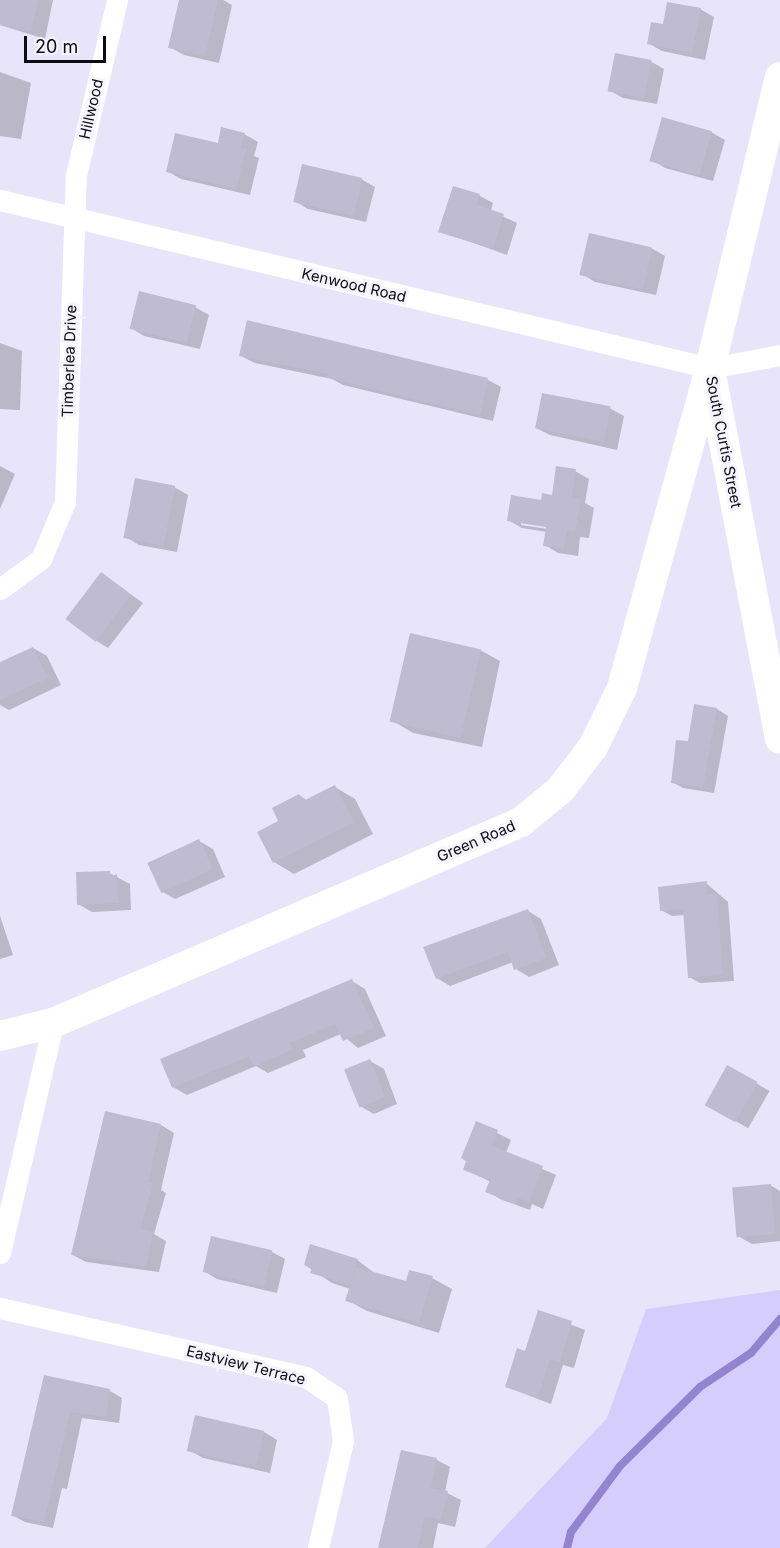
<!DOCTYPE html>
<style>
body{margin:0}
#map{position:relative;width:780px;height:1548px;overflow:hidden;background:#e8e5fb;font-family:Inter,sans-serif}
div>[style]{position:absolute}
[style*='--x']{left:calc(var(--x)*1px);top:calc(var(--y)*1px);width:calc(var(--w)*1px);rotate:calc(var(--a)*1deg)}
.green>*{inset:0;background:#d5cefd}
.shadow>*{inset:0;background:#0003;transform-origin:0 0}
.stream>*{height:8px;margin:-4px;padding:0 4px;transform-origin:4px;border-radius:4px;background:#9384cf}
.building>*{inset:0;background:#bfbcd1;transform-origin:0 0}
.street>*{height:21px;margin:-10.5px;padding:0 10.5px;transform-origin:10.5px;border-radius:10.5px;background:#fff}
.secondary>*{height:30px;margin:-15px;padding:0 15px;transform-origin:15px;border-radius:15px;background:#fff}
span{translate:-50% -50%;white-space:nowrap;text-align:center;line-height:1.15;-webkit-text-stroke:6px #f5f4fd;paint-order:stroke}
.street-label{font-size:15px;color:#0c0b11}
.scale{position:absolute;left:24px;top:36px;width:82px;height:27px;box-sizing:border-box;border:3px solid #0c0b11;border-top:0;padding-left:8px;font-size:18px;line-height:21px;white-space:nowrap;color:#0c0b11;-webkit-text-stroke:4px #f5f4fd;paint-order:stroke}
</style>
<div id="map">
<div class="green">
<div style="clip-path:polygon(780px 1290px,780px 1548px,485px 1548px,607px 1418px,646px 1309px)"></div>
</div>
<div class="shadow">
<div style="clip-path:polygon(0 0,53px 0,45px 39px,0 25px)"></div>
<div style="clip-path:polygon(181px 0,223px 0,232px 5px,219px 63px,184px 55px,170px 47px)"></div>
<div style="clip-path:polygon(700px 9px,714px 17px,705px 60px,662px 51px,648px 43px)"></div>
<div style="clip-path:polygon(650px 61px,664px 69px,657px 104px,623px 98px,609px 90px)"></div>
<div style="clip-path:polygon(0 72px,31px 83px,21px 139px,0 136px)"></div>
<div style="clip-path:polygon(711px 132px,725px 140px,713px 181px,665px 168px,652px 160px)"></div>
<div style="clip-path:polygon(244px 134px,258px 142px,254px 156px,259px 158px,250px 195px,181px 179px,167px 171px)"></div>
<div style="clip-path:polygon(361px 179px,375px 187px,366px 222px,308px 209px,295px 201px)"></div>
<div style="clip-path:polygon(454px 187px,480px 196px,493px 203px,491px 211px,517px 223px,507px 255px,440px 231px)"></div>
<div style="clip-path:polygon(651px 248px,665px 256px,656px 295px,595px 282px,582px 274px)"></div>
<div style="clip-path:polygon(195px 307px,209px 315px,200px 349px,144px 336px,131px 328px)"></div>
<div style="clip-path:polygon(0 343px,22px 351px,20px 410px,0 409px)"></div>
<div style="clip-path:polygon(241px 356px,488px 380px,501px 387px,493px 421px,343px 385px,332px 379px,255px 363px)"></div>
<div style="clip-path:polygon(543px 395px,611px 409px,624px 416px,617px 450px,550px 435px,536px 428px)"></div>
<div style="clip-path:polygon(0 466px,15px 474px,0 509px)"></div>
<div style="clip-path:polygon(evenodd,575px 471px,589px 479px,585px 503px,594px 508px,589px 538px,580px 537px,578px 556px,558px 553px,545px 545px,547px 532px,522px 528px,508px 520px,553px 496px,575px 471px,521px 522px,554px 527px,554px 530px,521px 525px,521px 522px)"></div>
<div style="clip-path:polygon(174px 487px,188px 495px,177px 552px,139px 545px,126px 537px)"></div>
<div style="clip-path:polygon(101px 573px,143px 603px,108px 648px,95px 640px)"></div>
<div style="clip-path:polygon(33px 648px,47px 656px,61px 685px,9px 710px,0 705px,0 664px)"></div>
<div style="clip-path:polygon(480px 650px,500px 661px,482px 747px,413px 733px,393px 721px)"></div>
<div style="clip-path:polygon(717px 709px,728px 716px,714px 793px,683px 788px,672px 782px)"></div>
<div style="clip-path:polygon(335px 787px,355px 799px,373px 834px,294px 874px,274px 862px,280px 822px,299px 795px,308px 801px)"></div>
<div style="clip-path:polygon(199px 841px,213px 849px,225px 877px,175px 899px,161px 891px)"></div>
<div style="clip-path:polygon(109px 873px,130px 884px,131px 910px,92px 912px,78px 904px)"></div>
<div style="clip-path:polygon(706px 883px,728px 902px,734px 981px,700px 983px,689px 977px,685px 915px,672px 916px,661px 910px)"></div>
<div style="clip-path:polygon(528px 911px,541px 919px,559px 965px,529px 977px,516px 969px,513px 962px,450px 986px,437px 978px)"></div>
<div style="clip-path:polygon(0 916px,13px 955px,0 959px)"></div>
<div style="clip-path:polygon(352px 981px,365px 989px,386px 1036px,358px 1048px,341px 1034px,303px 1050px,306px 1057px,268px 1073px,256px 1066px,187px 1095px,173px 1087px)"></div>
<div style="clip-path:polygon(370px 1061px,384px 1069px,397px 1104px,374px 1114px,360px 1106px)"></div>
<div style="left:728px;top:1067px;width:48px;height:43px;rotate:30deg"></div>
<div style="clip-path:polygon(477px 1123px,511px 1140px,506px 1153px,556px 1175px,543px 1209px,532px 1204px,530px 1210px,500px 1199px,487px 1191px,491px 1182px,464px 1169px)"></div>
<div style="clip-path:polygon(161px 1125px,174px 1133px,161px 1190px,166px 1193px,154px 1234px,166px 1241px,159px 1272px,86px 1262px,73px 1255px)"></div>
<div style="clip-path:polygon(770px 1185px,780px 1191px,780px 1241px,752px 1244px,738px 1236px)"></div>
<div style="clip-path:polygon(212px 1237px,272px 1252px,285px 1259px,277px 1293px,217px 1279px,204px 1271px)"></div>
<div style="clip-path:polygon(357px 1260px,376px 1274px,407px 1283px,432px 1278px,452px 1289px,439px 1333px,367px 1311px,347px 1300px,350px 1289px,332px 1283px,305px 1265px)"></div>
<div style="clip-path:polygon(539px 1312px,585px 1330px,574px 1368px,563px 1365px,551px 1404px,507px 1387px,526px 1353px)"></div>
<div style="clip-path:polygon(45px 1376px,110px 1391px,122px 1398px,119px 1423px,82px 1418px,67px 1489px,62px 1488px,53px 1528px,25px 1522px,12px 1515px)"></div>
<div style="clip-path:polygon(196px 1417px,264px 1432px,277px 1440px,270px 1473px,203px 1458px,189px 1450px)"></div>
<div style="clip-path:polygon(402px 1452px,437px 1460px,450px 1467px,445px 1492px,461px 1500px,455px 1527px,438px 1523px,433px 1548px,380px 1548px)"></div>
</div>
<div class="stream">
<div style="--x:567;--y:1548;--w:16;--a:-76"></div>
<div style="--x:571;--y:1532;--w:82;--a:-53.4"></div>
<div style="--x:620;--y:1466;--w:112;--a:-44.6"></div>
<div style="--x:700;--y:1387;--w:61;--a:-33.7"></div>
<div style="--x:751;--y:1353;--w:45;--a:-49.5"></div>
</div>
<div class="building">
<div style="clip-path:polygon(0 0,38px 0,31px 32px,0 25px)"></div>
<div style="clip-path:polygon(179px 0,218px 0,205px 56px,168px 48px)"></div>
<div style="clip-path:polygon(667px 2px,701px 8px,692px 53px,647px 44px,651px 22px,663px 24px)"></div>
<div style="left:615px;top:53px;width:37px;height:39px;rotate:11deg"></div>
<div style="left:662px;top:117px;width:52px;height:46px;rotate:16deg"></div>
<div style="clip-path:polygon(221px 127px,245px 133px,241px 148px,246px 149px,236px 189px,166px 172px,175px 133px,218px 143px)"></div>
<div style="left:302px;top:164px;width:62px;height:39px;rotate:13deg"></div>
<div style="clip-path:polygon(453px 186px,480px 194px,477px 205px,504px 214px,493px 249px,438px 232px)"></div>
<div style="left:589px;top:233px;width:65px;height:43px;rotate:13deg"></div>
<div style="left:139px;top:291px;width:59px;height:39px;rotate:14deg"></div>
<div style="clip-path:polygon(247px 320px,488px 378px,480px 415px,328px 378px,329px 374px,239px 356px)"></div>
<div style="left:542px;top:393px;width:70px;height:36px;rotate:11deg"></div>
<div style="clip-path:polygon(556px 466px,576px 469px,572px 498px,581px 499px,575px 532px,567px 530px,564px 549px,543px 546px,546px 527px,507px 521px,511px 495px,541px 500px,542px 493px,552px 495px)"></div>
<div style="left:135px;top:478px;width:41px;height:61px;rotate:11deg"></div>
<div style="left:101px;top:572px;width:38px;height:59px;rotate:37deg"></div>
<div style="left:410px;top:633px;width:73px;height:91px;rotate:13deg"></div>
<div style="clip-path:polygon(33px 647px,48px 678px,0 700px,0 662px)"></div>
<div style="clip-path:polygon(694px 704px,717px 708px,703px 787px,671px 783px,676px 740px,688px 741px)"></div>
<div style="clip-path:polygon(335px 785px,354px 822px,273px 863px,257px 832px,278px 821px,272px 808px,299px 794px,303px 801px)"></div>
<div style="left:199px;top:839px;width:33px;height:57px;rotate:65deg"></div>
<div style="clip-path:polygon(110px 871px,110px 877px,117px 874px,118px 903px,77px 905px,76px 872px)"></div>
<div style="clip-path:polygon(707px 881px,707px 894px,717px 894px,723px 975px,688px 978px,683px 909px,660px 911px,658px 887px)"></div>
<div style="clip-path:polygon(528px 909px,546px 958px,514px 970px,508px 952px,436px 979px,423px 947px)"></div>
<div style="clip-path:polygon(352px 979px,374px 1028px,343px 1041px,335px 1024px,290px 1043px,293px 1049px,254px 1067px,249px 1056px,172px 1088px,160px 1059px)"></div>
<div style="left:370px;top:1059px;width:41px;height:28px;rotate:68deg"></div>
<div style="left:727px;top:1065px;width:35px;height:46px;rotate:29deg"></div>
<div style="clip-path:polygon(105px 1111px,161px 1124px,148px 1182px,153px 1184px,140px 1229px,153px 1232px,146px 1266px,71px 1255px)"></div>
<div style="clip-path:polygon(476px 1121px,498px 1130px,492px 1146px,543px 1166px,529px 1202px,518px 1198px,516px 1204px,485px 1192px,490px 1180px,463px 1170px,466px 1161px,461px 1158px)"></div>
<div style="left:771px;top:1184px;width:50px;height:39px;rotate:85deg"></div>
<div style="left:211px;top:1236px;width:63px;height:37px;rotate:13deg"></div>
<div style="clip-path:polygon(310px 1244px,358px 1259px,350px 1285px,310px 1273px,312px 1268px,304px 1265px)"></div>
<div style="clip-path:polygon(356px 1267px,406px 1281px,409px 1270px,433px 1276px,419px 1323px,345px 1301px)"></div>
<div style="clip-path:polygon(538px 1310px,572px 1321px,560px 1362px,550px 1359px,538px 1398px,505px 1387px,517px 1348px,525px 1351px)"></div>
<div style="clip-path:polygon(44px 1375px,110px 1389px,106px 1417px,70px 1412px,44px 1522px,11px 1516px)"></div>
<div style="left:195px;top:1415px;width:71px;height:37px;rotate:13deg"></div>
<div style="clip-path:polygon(401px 1450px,437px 1458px,431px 1488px,448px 1491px,441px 1520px,425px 1516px,418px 1548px,378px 1548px)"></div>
</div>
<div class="street">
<div style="--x:0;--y:200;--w:730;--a:13.31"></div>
<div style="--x:710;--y:368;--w:71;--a:-10.5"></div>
<div style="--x:0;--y:589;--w:51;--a:-36.2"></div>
<div style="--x:41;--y:559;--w:62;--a:-67.2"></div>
<div style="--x:65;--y:502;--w:327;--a:-88.1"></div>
<div style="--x:76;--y:175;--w:180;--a:-76.8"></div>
<div style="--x:0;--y:1253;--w:236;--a:-77"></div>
<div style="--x:0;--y:1308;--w:314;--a:12.7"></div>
<div style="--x:306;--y:1377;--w:37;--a:34"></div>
<div style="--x:337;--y:1398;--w:43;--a:82.1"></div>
<div style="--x:343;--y:1441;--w:110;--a:103.2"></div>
</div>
<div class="secondary">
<div style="--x:711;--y:374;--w:371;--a:79.3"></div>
<div style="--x:0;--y:1036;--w:55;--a:-13.8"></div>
<div style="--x:53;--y:1023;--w:509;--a:-23.24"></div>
<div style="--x:521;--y:822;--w:50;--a:-39.4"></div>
<div style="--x:560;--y:790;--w:54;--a:-52.5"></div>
<div style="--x:593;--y:747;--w:66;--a:-63.8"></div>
<div style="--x:622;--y:688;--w:332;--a:-74.6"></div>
<div style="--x:710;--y:368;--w:299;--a:-76.5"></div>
</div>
<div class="street-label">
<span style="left:91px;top:109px;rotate:-77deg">Hillwood</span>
<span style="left:354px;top:285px;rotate:13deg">Kenwood Road</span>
<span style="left:69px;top:361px;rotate:-88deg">Timberlea Drive</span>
<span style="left:724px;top:442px;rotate:79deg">South Curtis Street</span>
<span style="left:476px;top:841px;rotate:-23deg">Green Road</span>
<span style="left:246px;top:1365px;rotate:14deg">Eastview Terrace</span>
</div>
<div class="scale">20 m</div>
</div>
